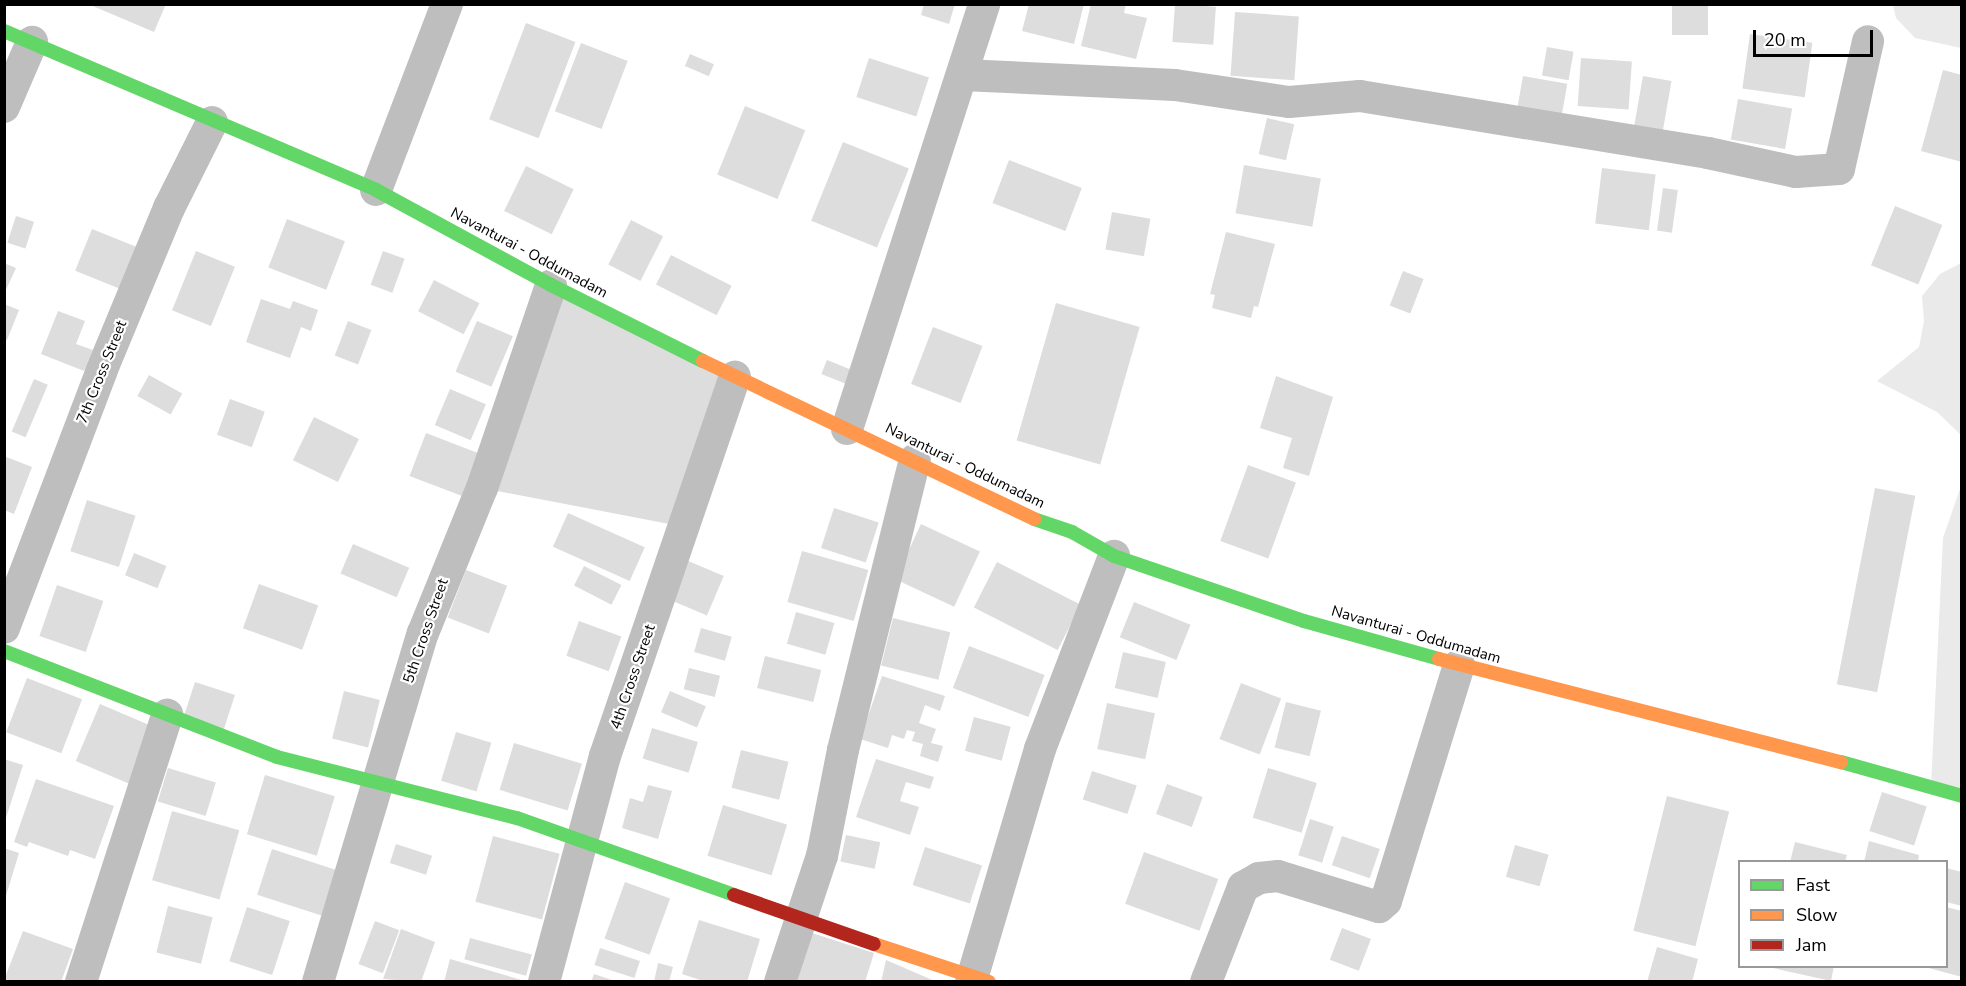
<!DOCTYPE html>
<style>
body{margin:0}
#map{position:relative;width:1966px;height:986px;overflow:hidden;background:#fff;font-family:"Nunito Sans",sans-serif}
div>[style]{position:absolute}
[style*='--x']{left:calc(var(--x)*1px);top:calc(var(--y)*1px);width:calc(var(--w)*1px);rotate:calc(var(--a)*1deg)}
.green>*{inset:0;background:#eaeaea}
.building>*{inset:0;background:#ddd;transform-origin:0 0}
.street>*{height:32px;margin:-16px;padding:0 16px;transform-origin:16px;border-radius:16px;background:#bebebe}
.fast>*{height:14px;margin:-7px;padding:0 7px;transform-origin:7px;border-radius:7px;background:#63d668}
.slow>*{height:14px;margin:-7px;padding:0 7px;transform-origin:7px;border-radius:7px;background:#ff974d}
.jam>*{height:14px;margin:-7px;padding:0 7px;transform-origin:7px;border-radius:7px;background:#b3261e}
span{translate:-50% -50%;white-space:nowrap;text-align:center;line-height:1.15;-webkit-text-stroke:4.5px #fff;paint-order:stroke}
.street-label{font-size:15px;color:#000}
.frame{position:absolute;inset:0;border:6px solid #000;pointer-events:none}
.legend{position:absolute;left:1738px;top:860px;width:210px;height:108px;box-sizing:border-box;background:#fff;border:2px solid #999;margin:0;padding:8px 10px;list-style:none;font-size:18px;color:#000}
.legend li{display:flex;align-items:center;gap:12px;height:30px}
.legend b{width:30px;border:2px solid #999}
.scale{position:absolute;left:1753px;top:30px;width:120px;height:27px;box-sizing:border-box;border:3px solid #000;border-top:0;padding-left:8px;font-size:18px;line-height:21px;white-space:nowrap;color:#000;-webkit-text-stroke:4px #fff;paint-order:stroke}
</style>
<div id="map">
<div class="green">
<div style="clip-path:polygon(1893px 5px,1961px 5px,1961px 48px,1915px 38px,1896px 18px)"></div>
<div style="clip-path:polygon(1961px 263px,1961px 435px,1937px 412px,1877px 381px,1919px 347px,1924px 321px,1922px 296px,1940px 274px)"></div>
<div style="clip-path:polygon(1961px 486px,1961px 796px,1931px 787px,1943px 538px)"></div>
</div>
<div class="building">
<div style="clip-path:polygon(88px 4px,166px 4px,154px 32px)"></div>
<div style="clip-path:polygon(924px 4px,955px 4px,949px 24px,921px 15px)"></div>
<div style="clip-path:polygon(1029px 4px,1084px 4px,1074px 44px,1022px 31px)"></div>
<div style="clip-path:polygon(1091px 4px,1126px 4px,1124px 13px,1147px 18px,1136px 59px,1081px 46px)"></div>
<div style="left:1175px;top:4px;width:41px;height:38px;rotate:4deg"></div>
<div style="left:1672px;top:4px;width:36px;height:31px"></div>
<div style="left:1235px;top:12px;width:64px;height:64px;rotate:4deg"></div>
<div style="left:526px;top:23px;width:53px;height:103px;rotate:21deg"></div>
<div style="left:1750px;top:34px;width:63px;height:55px;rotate:8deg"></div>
<div style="left:581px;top:43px;width:50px;height:73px;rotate:21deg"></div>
<div style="left:1547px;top:47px;width:27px;height:29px;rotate:10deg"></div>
<div style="left:690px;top:54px;width:26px;height:13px;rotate:23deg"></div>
<div style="left:869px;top:58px;width:63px;height:41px;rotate:18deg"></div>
<div style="left:1581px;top:58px;width:51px;height:48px;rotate:4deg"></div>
<div style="clip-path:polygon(1943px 70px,1962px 75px,1962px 162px,1921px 151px)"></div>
<div style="left:1523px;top:76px;width:45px;height:33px;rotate:10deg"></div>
<div style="left:1643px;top:76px;width:29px;height:52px;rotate:10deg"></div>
<div style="left:1738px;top:99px;width:55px;height:41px;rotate:10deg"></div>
<div style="left:745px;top:106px;width:65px;height:74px;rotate:22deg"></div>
<div style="left:1267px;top:118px;width:28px;height:37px;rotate:13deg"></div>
<div style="left:843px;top:142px;width:71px;height:85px;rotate:22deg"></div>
<div style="left:1009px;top:160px;width:78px;height:46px;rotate:21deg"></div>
<div style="left:1244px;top:165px;width:78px;height:49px;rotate:10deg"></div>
<div style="left:526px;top:166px;width:53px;height:50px;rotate:26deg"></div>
<div style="left:1602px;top:168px;width:54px;height:56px;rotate:7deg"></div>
<div style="left:1663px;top:188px;width:15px;height:43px;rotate:8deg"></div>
<div style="left:1895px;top:206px;width:51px;height:64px;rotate:22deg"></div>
<div style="left:1112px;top:212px;width:39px;height:38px;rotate:10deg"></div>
<div style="left:16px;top:216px;width:19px;height:28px;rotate:18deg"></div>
<div style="left:287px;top:219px;width:62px;height:52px;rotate:21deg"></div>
<div style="left:631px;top:220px;width:36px;height:50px;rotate:27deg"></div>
<div style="left:92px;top:229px;width:53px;height:45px;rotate:22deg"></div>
<div style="clip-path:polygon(1226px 232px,1275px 244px,1258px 307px,1254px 306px,1251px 318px,1212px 308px,1215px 295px,1210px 294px)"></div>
<div style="left:196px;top:251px;width:42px;height:64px;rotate:22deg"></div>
<div style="left:383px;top:251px;width:23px;height:36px;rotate:20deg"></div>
<div style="left:671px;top:255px;width:68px;height:33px;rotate:27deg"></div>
<div style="clip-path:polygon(4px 263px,16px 268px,4px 294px)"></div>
<div style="left:1403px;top:271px;width:22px;height:37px;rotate:21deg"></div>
<div style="left:434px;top:280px;width:51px;height:35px;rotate:27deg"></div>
<div style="clip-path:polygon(551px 285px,735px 377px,685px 527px,482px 488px)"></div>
<div style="clip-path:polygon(261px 299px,290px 309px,293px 301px,318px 310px,311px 331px,301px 327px,290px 358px,246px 342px)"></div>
<div style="left:1056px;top:303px;width:87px;height:143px;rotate:16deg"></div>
<div style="clip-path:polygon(4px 304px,19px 310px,7px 340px,4px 340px)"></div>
<div style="clip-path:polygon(58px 311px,85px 321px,76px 344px,93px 350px,84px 371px,41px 354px)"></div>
<div style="left:348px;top:321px;width:25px;height:37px;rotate:21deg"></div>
<div style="left:477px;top:321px;width:39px;height:55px;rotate:23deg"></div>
<div style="left:933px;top:327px;width:53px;height:61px;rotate:21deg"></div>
<div style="left:827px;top:360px;width:35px;height:15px;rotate:22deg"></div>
<div style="left:149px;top:375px;width:38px;height:24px;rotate:29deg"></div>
<div style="clip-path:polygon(1276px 376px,1333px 397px,1309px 476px,1283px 468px,1292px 438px,1260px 428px)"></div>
<div style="left:34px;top:379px;width:15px;height:57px;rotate:23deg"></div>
<div style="left:450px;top:389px;width:39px;height:39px;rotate:23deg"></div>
<div style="left:230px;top:399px;width:37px;height:38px;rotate:20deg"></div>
<div style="left:314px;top:417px;width:50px;height:48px;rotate:26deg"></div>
<div style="left:426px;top:433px;width:57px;height:46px;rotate:21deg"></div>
<div style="clip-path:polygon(4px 456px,32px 467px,14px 514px,4px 510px)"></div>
<div style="left:1248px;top:465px;width:51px;height:81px;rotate:20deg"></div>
<div style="left:1875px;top:488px;width:41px;height:200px;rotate:11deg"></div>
<div style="left:87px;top:500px;width:51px;height:54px;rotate:18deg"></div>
<div style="left:834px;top:508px;width:47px;height:42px;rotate:18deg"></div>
<div style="left:568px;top:513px;width:84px;height:37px;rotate:24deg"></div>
<div style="left:921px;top:524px;width:65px;height:61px;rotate:25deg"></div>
<div style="left:353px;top:544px;width:61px;height:32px;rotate:23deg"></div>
<div style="left:802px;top:551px;width:69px;height:53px;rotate:16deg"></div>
<div style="left:134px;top:553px;width:35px;height:24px;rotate:22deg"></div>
<div style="left:686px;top:560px;width:41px;height:43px;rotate:23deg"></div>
<div style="left:997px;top:562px;width:94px;height:51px;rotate:27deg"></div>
<div style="left:584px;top:566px;width:42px;height:22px;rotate:27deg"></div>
<div style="left:466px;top:570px;width:44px;height:51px;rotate:21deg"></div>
<div style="left:259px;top:584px;width:63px;height:47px;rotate:20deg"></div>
<div style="left:57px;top:585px;width:49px;height:54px;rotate:19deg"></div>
<div style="left:1134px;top:602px;width:61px;height:38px;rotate:22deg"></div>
<div style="left:796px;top:612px;width:40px;height:33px;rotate:16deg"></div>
<div style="left:893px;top:618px;width:59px;height:49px;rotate:14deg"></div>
<div style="left:579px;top:621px;width:45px;height:37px;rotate:20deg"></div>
<div style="left:701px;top:628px;width:32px;height:25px;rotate:16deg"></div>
<div style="left:969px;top:646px;width:81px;height:45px;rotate:21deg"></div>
<div style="left:1123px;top:652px;width:44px;height:37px;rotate:13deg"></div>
<div style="left:765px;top:656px;width:58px;height:33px;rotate:14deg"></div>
<div style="left:689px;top:668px;width:32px;height:22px;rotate:14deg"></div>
<div style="clip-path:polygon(882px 676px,945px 696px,940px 711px,925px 705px,919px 723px,936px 729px,931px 743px,943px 746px,938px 762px,920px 756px,923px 744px,912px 741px,915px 732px,907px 730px,904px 739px,892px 735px,888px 748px,860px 739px)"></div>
<div style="left:27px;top:678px;width:59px;height:58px;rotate:21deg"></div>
<div style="left:195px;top:682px;width:42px;height:37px;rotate:18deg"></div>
<div style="left:1241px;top:683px;width:43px;height:60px;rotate:21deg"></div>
<div style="left:344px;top:691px;width:37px;height:49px;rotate:14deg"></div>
<div style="left:670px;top:691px;width:39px;height:23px;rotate:23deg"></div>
<div style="left:1286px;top:702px;width:36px;height:47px;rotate:14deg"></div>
<div style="left:1107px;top:703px;width:49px;height:47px;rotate:12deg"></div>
<div style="left:100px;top:704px;width:58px;height:62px;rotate:23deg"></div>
<div style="left:974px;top:717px;width:38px;height:35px;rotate:15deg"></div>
<div style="left:652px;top:728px;width:48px;height:32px;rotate:17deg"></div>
<div style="left:456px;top:732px;width:37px;height:51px;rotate:17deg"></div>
<div style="left:514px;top:743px;width:71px;height:49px;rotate:17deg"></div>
<div style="left:741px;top:750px;width:49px;height:39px;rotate:14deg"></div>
<div style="clip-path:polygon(4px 759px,23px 765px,5px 821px,4px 821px)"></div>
<div style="clip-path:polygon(876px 759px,934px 777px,930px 789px,906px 782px,900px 801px,919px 807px,910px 835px,856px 817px)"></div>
<div style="left:168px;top:768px;width:50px;height:35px;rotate:17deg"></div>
<div style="left:1268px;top:768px;width:51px;height:52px;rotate:17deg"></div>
<div style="left:1092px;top:771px;width:47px;height:30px;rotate:18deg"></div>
<div style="left:265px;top:775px;width:73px;height:62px;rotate:17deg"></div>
<div style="clip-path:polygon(36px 779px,114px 806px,95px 859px,70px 850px,68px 856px,29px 842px,27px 847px,14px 842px)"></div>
<div style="left:1167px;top:784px;width:38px;height:32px;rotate:20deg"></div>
<div style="clip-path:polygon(648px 785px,672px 791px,658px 839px,622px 828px,630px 798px,643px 802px)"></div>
<div style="left:1882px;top:792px;width:47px;height:41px;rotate:18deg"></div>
<div style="left:1667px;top:796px;width:64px;height:139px;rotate:14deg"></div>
<div style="left:723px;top:805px;width:67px;height:53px;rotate:17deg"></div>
<div style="left:172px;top:811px;width:70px;height:72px;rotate:16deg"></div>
<div style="left:1310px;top:819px;width:25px;height:38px;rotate:18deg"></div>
<div style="left:846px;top:835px;width:35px;height:27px;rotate:12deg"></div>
<div style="left:493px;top:836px;width:69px;height:68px;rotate:15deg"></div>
<div style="left:1342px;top:836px;width:40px;height:31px;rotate:19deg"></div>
<div style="clip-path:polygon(1869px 841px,1919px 855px,1918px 862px,1864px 862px)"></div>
<div style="clip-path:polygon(1795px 842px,1847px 855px,1845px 862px,1790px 862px)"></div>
<div style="left:396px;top:844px;width:38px;height:20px;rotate:18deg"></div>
<div style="left:1515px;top:845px;width:35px;height:33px;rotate:16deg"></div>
<div style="left:925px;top:847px;width:60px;height:40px;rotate:18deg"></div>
<div style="clip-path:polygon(4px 848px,19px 853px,5px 899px,4px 899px)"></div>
<div style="left:272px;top:849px;width:70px;height:48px;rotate:18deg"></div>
<div style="left:1144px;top:852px;width:79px;height:55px;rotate:20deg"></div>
<div style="clip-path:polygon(1946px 868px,1962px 872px,1962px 906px,1946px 902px)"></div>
<div style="left:625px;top:882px;width:48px;height:60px;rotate:20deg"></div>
<div style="left:168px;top:906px;width:46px;height:48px;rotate:14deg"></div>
<div style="left:247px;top:907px;width:45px;height:57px;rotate:18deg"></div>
<div style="clip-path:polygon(1946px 907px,1962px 911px,1962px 977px,1925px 967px,1946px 966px)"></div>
<div style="clip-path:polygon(699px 920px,760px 939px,747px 982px,706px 982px,682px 974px)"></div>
<div style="left:375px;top:921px;width:26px;height:46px;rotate:21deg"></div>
<div style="left:1342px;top:928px;width:31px;height:34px;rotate:21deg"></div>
<div style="clip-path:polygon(401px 929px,435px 942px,421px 982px,383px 979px)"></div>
<div style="clip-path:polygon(23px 931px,73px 949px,61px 982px,4px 980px)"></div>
<div style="clip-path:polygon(812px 933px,874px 953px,865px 982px,796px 982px)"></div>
<div style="left:470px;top:938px;width:64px;height:22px;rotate:15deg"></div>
<div style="clip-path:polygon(1657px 947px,1698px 959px,1692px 982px,1647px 982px)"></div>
<div style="left:600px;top:948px;width:42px;height:18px;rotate:18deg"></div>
<div style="clip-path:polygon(450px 959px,525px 981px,525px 982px,444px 982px)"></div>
<div style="clip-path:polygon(886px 960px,937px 982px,881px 982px)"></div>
<div style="clip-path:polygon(658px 963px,673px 967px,669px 982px,654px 982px)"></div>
<div style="clip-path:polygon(1764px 966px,1834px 966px,1831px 981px)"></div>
<div style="clip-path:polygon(594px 974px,615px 981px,615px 982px,591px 982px)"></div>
</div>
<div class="street">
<div style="--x:963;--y:75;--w:212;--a:2.7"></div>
<div style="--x:1175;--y:85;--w:115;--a:8.5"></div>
<div style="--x:1289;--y:102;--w:71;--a:-4.8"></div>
<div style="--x:1360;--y:96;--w:353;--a:9.3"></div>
<div style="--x:1708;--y:153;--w:90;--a:12.2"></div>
<div style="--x:1796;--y:172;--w:43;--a:-4"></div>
<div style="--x:1839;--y:169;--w:131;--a:-77.2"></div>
<div style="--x:4;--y:107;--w:71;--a:-66.7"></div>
<div style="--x:376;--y:190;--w:199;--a:-69.1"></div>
<div style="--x:847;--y:429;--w:447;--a:-72.1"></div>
<div style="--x:4;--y:628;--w:274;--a:-69.2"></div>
<div style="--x:101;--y:372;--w:178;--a:-67.5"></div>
<div style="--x:169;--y:208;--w:96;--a:-63.4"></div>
<div style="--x:81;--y:982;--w:281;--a:-72.1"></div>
<div style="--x:318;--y:982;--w:364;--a:-73.3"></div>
<div style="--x:423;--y:633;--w:157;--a:-67.9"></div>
<div style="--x:482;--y:488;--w:214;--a:-71.2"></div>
<div style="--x:544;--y:982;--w:234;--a:-74.9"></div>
<div style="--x:605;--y:756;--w:401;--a:-71.1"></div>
<div style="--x:780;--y:982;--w:133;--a:-71.6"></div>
<div style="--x:822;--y:856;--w:108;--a:-78.8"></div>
<div style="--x:843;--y:750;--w:299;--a:-76.1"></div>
<div style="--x:971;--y:982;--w:243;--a:-73.5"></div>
<div style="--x:1040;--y:749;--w:207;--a:-69"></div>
<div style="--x:1206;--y:982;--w:102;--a:-68.7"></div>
<div style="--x:1243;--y:887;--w:18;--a:-29"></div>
<div style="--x:1259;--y:878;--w:19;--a:-6"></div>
<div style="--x:1278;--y:876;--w:106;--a:17.1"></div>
<div style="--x:1379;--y:907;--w:9;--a:-41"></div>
<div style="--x:1386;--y:901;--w:247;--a:-72.8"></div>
</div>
<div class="fast">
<div style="--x:4;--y:31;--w:405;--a:23.1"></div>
<div style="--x:376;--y:190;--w:199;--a:28.5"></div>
<div style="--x:551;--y:285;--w:170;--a:26.6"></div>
<div style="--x:1034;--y:519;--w:40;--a:18.9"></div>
<div style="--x:1072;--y:532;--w:48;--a:29.7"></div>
<div style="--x:1114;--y:556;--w:201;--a:18.9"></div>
<div style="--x:1304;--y:621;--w:140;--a:15.7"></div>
<div style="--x:4;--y:651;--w:293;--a:21.2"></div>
<div style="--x:277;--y:757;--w:248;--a:14.3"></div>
<div style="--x:517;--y:818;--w:230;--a:19.5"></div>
<div style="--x:1841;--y:762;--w:126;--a:15.7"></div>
</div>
<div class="slow">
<div style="--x:703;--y:361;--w:367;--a:25.5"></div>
<div style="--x:1439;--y:659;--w:415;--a:14.4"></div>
<div style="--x:874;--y:944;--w:121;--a:18.3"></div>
</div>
<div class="jam">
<div style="--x:734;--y:895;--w:148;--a:19.3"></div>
</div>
<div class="street-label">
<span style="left:529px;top:253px;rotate:28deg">Navanturai - Oddumadam</span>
<span style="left:102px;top:372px;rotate:-68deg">7th Cross Street</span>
<span style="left:965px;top:466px;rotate:26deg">Navanturai - Oddumadam</span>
<span style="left:426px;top:631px;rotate:-71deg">5th Cross Street</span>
<span style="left:1416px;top:635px;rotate:16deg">Navanturai - Oddumadam</span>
<span style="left:633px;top:677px;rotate:-71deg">4th Cross Street</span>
</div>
<div class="frame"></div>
<ul class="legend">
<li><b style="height:8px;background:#63d668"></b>Fast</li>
<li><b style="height:8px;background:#ff974d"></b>Slow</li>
<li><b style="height:8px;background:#b3261e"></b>Jam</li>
</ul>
<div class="scale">20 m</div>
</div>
